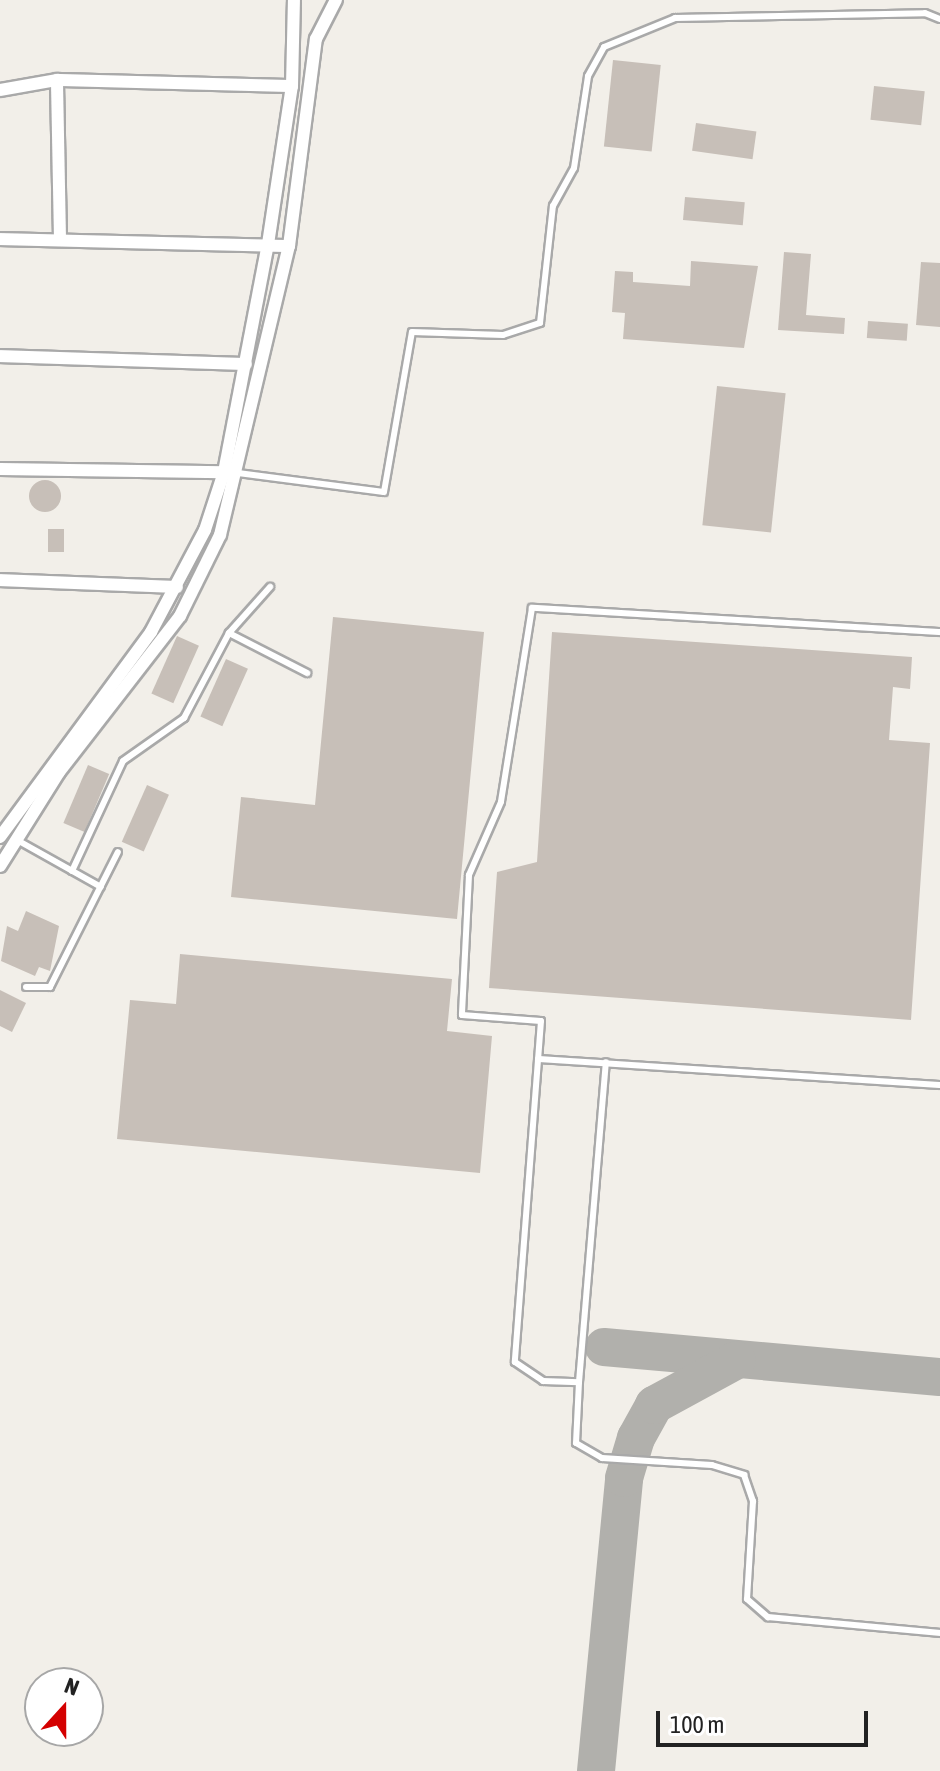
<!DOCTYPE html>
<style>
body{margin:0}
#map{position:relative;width:940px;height:1771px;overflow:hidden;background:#f2efe9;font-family:"Asap Condensed",sans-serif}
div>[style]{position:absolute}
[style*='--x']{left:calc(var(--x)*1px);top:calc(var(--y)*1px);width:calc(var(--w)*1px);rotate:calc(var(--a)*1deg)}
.taxiway>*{height:38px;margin:-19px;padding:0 19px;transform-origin:19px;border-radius:19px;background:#b1b0ac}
.building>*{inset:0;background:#c7bfb8;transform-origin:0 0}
.round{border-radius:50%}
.roads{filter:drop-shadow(2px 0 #a9a9a9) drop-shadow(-2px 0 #a9a9a9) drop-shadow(0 2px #a9a9a9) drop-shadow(0 -2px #a9a9a9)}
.lane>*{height:6px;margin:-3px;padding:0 3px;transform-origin:3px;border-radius:3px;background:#fff}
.street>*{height:12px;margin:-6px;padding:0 6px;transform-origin:6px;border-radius:6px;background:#fff}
span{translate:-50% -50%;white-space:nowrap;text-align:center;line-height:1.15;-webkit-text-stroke:6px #fff;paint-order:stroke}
.north{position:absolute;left:24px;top:1667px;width:80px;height:80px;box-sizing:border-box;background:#fff;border:2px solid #a7a7a7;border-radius:50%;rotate:21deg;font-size:22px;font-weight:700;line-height:32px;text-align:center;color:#222}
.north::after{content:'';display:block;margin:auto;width:28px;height:36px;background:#d40000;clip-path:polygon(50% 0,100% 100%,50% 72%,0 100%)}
.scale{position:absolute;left:656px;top:1711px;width:212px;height:36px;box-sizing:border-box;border:4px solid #222;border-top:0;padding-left:10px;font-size:24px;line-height:28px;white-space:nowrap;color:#222;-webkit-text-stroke:6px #fff;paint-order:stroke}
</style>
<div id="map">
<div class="taxiway">
<div style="--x:604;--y:1347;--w:337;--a:5.1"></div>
<div style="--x:596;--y:1771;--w:294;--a:-84.5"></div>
<div style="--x:624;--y:1478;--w:42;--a:-73.3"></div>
<div style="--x:636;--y:1438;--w:38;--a:-61"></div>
<div style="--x:654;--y:1405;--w:94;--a:-28.5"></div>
</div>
<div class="building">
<div style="left:613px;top:60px;width:48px;height:87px;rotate:6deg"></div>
<div style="left:874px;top:86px;width:51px;height:34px;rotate:6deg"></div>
<div style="left:696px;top:123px;width:61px;height:28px;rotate:8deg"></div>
<div style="left:685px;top:197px;width:60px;height:23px;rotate:5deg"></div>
<div style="clip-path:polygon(784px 252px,811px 254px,806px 315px,845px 318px,844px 334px,778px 330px)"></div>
<div style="clip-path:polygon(691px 261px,758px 266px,744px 348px,623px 339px,625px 313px,612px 312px,615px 271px,633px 272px,633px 282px,690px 286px)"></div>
<div style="clip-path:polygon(921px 262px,940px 263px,940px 327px,916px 325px)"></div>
<div style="left:868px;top:321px;width:40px;height:17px;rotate:4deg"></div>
<div style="left:717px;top:386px;width:69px;height:140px;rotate:6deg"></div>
<div class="round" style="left:29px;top:480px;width:32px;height:32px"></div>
<div style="left:48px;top:529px;width:16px;height:23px"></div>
<div style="clip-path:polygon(333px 617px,484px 632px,457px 919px,231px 897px,241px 797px,315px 805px)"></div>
<div style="clip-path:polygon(552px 632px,912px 657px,910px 689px,893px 687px,889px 740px,930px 743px,911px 1020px,489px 988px,497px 872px,537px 862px)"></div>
<div style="left:177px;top:636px;width:24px;height:63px;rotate:24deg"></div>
<div style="left:226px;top:659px;width:24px;height:63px;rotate:24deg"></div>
<div style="left:88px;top:765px;width:23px;height:63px;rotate:23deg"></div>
<div style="left:147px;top:785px;width:24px;height:62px;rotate:24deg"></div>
<div style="clip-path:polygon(26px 911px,59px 926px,50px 971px,39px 967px,35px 976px,1px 961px,7px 926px,18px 931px)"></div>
<div style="clip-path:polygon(180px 954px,452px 979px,447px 1031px,492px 1036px,480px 1173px,117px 1139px,130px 1000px,176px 1004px)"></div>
<div style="clip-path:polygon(0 990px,26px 1003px,12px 1032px,0 1026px)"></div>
</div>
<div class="roads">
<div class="lane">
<div style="--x:238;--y:473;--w:147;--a:7.4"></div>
<div style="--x:384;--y:492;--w:162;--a:-80.1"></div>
<div style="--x:412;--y:332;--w:91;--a:1.9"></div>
<div style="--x:503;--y:335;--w:39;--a:-18"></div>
<div style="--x:540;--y:323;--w:118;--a:-83.7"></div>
<div style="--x:553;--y:206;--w:43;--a:-61.1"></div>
<div style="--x:574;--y:168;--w:93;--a:-81.3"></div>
<div style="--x:588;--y:76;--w:33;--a:-61"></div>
<div style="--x:604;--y:47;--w:77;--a:-22.2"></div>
<div style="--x:675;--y:18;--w:250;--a:-1.1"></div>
<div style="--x:925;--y:13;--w:16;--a:22"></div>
<div style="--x:940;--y:632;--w:409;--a:-176.6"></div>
<div style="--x:532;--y:608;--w:196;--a:99.1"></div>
<div style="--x:501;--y:802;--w:80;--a:113.7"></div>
<div style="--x:469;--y:875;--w:140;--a:92.9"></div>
<div style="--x:462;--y:1015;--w:79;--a:4.3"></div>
<div style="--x:541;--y:1021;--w:342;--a:94.4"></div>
<div style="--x:515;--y:1362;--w:34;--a:34"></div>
<div style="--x:543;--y:1381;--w:36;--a:2"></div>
<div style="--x:579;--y:1382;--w:61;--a:92.8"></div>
<div style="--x:576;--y:1443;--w:30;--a:30"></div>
<div style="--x:602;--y:1458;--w:110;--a:3.6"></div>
<div style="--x:712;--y:1465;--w:34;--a:17"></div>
<div style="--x:744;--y:1475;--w:28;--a:71"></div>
<div style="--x:753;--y:1501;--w:98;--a:93.5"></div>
<div style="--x:747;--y:1599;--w:28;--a:41"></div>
<div style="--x:768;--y:1617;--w:173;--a:5.3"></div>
<div style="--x:229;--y:633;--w:88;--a:27.1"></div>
<div style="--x:17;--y:840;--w:96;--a:29.2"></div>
<div style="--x:72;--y:871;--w:121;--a:-65.1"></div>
<div style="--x:123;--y:761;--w:75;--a:-35.2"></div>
<div style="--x:184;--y:718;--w:96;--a:-62.1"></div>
<div style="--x:229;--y:633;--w:62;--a:-48.3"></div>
<div style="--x:26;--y:987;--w:24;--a:0"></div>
<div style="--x:50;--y:987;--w:151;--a:-63.3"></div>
<div style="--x:538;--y:1059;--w:403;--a:3.7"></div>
<div style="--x:579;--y:1382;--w:321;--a:-85.2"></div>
</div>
<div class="street">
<div style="--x:0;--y:90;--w:58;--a:-10"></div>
<div style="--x:0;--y:239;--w:289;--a:1.4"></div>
<div style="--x:60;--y:239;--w:159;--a:-91.1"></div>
<div style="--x:57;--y:80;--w:235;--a:1.5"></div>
<div style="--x:0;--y:356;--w:246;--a:1.9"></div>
<div style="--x:0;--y:469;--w:224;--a:0.8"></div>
<div style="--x:0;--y:580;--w:177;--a:2.3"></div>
<div style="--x:0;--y:837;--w:255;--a:-53.6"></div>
<div style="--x:151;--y:632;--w:115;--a:-62.1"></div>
<div style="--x:205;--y:530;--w:61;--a:-71.9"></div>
<div style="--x:224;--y:472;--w:232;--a:-79.1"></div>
<div style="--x:268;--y:244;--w:160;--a:-81.4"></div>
<div style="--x:292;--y:86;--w:86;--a:-88.7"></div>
<div style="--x:0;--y:866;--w:111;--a:-57.9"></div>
<div style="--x:59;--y:772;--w:197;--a:-52.2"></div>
<div style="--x:180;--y:616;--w:90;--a:-63.7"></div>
<div style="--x:220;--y:535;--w:297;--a:-76.6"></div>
<div style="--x:289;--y:246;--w:209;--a:-82.6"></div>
<div style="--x:316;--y:39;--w:44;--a:-62.9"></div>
</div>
</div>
<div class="north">N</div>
<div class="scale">100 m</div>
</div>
